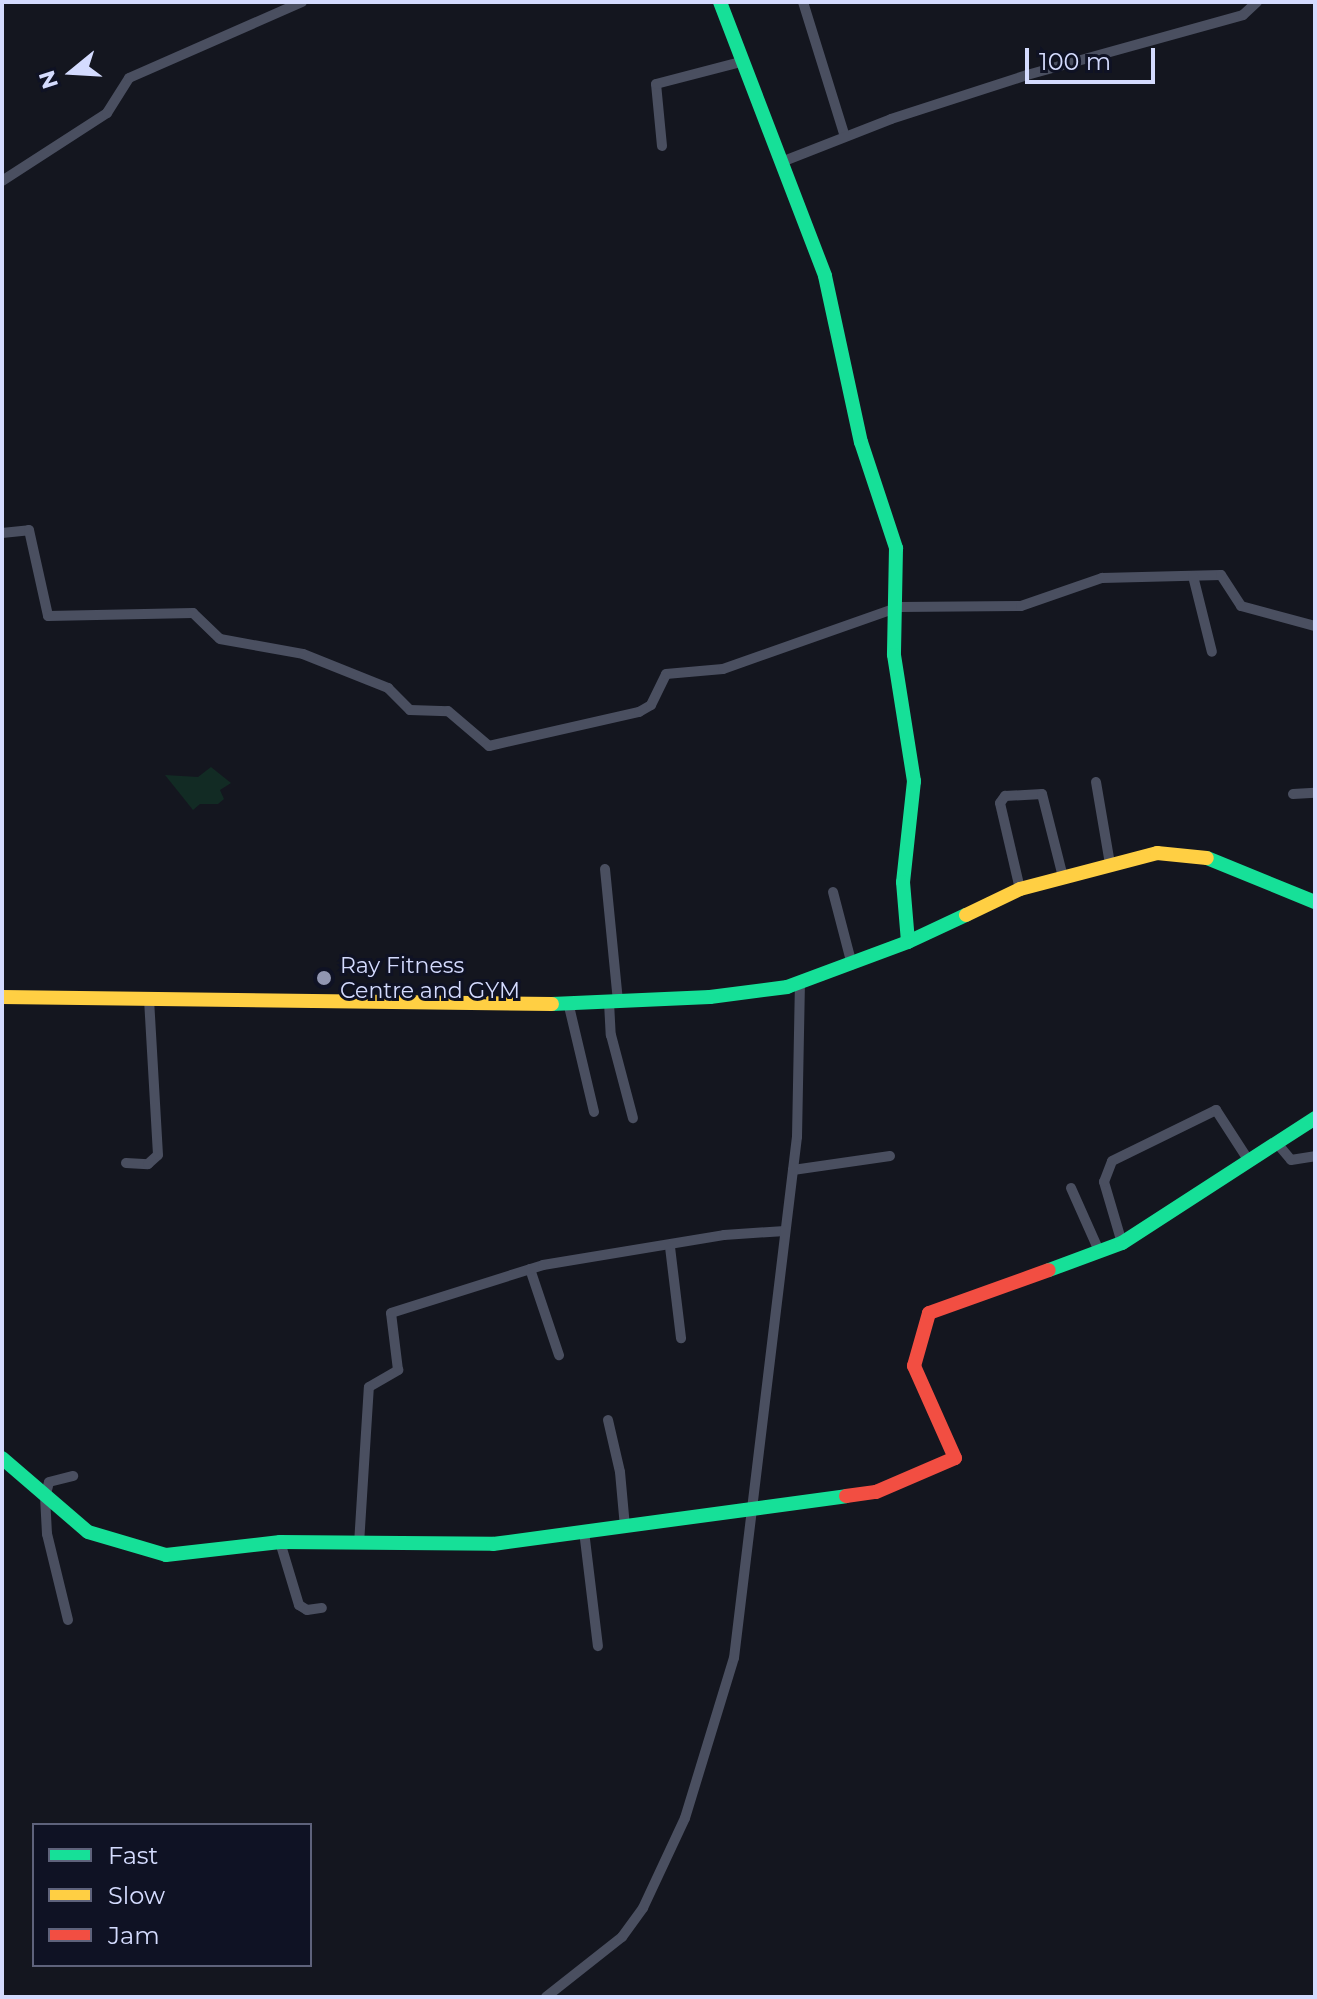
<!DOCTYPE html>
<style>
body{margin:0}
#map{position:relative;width:1317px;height:1999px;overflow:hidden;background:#14161f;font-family:Montserrat,sans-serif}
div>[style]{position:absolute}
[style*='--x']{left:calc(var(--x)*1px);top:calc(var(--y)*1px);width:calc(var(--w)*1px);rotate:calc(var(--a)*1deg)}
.green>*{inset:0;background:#122b24}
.street>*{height:10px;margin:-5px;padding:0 5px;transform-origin:5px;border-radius:5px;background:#4a4f60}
.fast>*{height:14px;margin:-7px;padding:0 7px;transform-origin:7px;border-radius:7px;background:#16e098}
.slow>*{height:14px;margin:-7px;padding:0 7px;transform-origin:7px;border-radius:7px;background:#ffcf43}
.jam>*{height:14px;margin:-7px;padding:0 7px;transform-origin:7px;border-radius:7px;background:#f24e42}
.dots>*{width:22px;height:22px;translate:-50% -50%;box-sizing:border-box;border:4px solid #0f1224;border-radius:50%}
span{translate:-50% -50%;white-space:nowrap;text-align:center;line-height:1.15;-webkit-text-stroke:6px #0f1224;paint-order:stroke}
.poi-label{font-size:22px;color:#d4dbfe}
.left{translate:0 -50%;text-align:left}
.frame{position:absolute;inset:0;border:4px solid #d4dbfe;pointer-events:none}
.legend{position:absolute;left:32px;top:1823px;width:280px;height:144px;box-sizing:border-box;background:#0f1224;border:2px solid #5e627b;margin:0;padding:10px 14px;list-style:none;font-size:24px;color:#d4dbfe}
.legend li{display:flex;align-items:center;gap:16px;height:40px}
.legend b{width:40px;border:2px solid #5e627b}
.north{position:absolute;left:32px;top:32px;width:80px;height:80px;-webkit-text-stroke:6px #0f1224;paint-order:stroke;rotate:252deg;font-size:22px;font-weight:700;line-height:32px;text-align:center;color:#d4dbfe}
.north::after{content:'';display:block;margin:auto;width:28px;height:36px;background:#d4dbfe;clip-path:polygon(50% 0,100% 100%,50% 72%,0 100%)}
.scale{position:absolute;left:1025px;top:48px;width:130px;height:36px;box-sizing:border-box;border:4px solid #d4dbfe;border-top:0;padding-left:10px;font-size:24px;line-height:28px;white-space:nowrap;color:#d4dbfe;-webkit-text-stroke:6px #0f1224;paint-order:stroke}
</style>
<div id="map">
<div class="green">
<div style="clip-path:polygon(211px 767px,231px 783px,220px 790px,224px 799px,218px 804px,200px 804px,193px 810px,165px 775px,198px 777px)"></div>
</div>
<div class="street">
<div style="--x:803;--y:2;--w:141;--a:72.7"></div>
<div style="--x:662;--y:146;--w:62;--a:-95.5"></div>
<div style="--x:656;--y:84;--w:91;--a:-14.6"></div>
<div style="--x:784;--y:161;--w:115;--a:-21.4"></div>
<div style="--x:891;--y:119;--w:143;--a:-17.9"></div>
<div style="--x:1027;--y:75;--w:224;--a:-15.5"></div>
<div style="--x:1243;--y:15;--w:19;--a:-43"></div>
<div style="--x:2;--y:181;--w:125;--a:-32.9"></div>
<div style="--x:107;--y:113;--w:41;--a:-57.8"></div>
<div style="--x:129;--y:78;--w:189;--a:-23.7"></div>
<div style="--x:2;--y:533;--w:27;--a:-6"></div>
<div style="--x:29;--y:530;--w:88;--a:77.5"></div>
<div style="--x:48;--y:616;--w:145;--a:-1.2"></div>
<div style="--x:193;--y:613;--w:37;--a:44"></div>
<div style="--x:220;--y:639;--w:84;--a:10.2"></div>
<div style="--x:303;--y:654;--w:92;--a:21.8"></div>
<div style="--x:388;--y:688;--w:31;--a:45"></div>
<div style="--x:410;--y:710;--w:38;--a:2"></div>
<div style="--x:448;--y:711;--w:54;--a:40.5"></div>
<div style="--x:489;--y:746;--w:154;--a:-12.8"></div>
<div style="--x:639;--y:712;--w:14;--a:-30"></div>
<div style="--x:651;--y:705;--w:34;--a:-64"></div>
<div style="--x:666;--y:674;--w:57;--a:-5"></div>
<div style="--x:723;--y:669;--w:187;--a:-19.4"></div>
<div style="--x:899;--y:607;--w:122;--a:-0.5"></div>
<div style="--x:1021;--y:606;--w:86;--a:-19.1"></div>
<div style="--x:1102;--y:578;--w:119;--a:-1.4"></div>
<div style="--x:1221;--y:575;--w:37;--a:57"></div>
<div style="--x:1241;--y:606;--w:77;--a:15.1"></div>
<div style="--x:1193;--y:576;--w:78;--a:76"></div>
<div style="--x:1096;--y:782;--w:83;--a:80.3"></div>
<div style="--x:1293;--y:794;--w:22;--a:-3"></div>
<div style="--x:605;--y:869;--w:134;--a:84.4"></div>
<div style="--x:1020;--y:889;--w:88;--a:-103.1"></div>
<div style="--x:1000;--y:803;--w:9;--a:-54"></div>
<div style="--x:1005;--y:796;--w:37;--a:-3"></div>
<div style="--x:1042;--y:794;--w:86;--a:75.8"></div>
<div style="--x:833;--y:892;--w:75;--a:75.4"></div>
<div style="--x:568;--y:1002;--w:113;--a:76.7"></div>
<div style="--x:609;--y:1002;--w:33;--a:87"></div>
<div style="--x:611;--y:1035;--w:86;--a:75.2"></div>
<div style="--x:1276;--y:1142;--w:23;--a:50"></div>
<div style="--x:1291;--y:1160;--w:24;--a:-9"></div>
<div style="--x:126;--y:1163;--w:22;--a:3"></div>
<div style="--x:148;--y:1164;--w:13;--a:-42"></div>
<div style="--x:158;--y:1155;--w:154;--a:-93.3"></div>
<div style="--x:793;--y:1170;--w:98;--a:-8.2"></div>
<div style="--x:1071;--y:1188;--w:69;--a:66"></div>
<div style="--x:1122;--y:1243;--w:64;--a:-106.4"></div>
<div style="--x:1104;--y:1182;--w:22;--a:-69"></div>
<div style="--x:1112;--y:1161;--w:116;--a:-26.1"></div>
<div style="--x:1216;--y:1110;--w:61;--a:57.1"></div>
<div style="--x:670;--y:1247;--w:92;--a:83.1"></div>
<div style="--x:530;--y:1269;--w:91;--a:71.4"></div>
<div style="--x:608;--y:1420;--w:53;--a:77"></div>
<div style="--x:620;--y:1472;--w:55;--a:84.8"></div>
<div style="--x:584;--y:1531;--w:116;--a:83.1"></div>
<div style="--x:280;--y:1542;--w:66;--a:73.2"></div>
<div style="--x:299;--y:1605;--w:9;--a:32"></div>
<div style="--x:307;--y:1610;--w:15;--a:-8"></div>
<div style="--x:359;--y:1544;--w:157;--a:-86.4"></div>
<div style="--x:369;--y:1387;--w:34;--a:-30"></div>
<div style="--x:398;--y:1370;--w:57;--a:-97"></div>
<div style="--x:391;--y:1313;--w:159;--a:-17.5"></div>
<div style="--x:543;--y:1265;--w:183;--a:-9.4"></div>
<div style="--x:724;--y:1235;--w:61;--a:-3.8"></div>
<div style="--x:68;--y:1620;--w:89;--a:-103.7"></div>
<div style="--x:47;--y:1534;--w:36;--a:-93"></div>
<div style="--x:45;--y:1498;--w:16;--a:-76"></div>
<div style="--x:49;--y:1482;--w:25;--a:-14"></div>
<div style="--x:546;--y:1997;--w:97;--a:-38.3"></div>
<div style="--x:622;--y:1937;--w:36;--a:-54"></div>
<div style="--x:643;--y:1908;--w:99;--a:-65"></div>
<div style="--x:685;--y:1818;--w:167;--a:-73"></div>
<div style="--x:734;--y:1658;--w:525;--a:-83.11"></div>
<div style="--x:797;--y:1137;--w:155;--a:-88.9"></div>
</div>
<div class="fast">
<div style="--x:720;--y:2;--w:293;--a:69"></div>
<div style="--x:825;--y:276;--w:170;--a:77.8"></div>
<div style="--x:861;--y:442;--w:112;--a:71.7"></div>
<div style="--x:896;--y:548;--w:107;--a:91.1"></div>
<div style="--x:894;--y:655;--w:128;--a:81"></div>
<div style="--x:914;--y:781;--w:102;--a:96.2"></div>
<div style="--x:903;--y:882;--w:60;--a:85.2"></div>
<div style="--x:908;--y:942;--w:64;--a:-25"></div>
<div style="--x:1207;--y:858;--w:117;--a:22.2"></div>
<div style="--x:552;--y:1004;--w:158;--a:-2.5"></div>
<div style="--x:710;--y:997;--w:78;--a:-7.4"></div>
<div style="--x:787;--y:987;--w:129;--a:-20.4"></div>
<div style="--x:1049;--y:1270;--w:78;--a:-20.3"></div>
<div style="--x:1122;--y:1243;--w:230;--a:-32.9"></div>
<div style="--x:2;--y:1458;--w:113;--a:40.7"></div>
<div style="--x:88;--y:1532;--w:81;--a:16.4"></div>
<div style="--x:166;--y:1555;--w:115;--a:-6.5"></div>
<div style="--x:280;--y:1542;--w:213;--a:0.5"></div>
<div style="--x:493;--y:1544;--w:356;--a:-7.7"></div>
</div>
<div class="slow">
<div style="--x:966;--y:915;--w:60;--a:-25.7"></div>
<div style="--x:1020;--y:889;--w:142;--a:-14.7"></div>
<div style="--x:1157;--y:853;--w:50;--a:5.7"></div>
<div style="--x:2;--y:997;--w:550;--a:0.73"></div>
</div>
<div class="jam">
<div style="--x:846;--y:1496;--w:30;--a:-8"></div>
<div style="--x:876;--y:1492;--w:86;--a:-23.3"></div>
<div style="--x:955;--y:1458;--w:101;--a:-114"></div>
<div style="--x:914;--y:1366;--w:55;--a:-74.2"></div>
<div style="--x:929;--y:1313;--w:127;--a:-19.7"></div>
</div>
<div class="dots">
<div style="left:324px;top:978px;background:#9196b0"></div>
</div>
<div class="poi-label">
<span class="left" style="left:340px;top:978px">Ray Fitness<br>Centre and GYM</span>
</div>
<div class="frame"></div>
<ul class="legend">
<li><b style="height:10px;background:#16e098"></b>Fast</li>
<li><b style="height:10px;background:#ffcf43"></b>Slow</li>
<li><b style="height:10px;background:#f24e42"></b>Jam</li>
</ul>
<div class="north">N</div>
<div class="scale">100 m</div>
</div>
